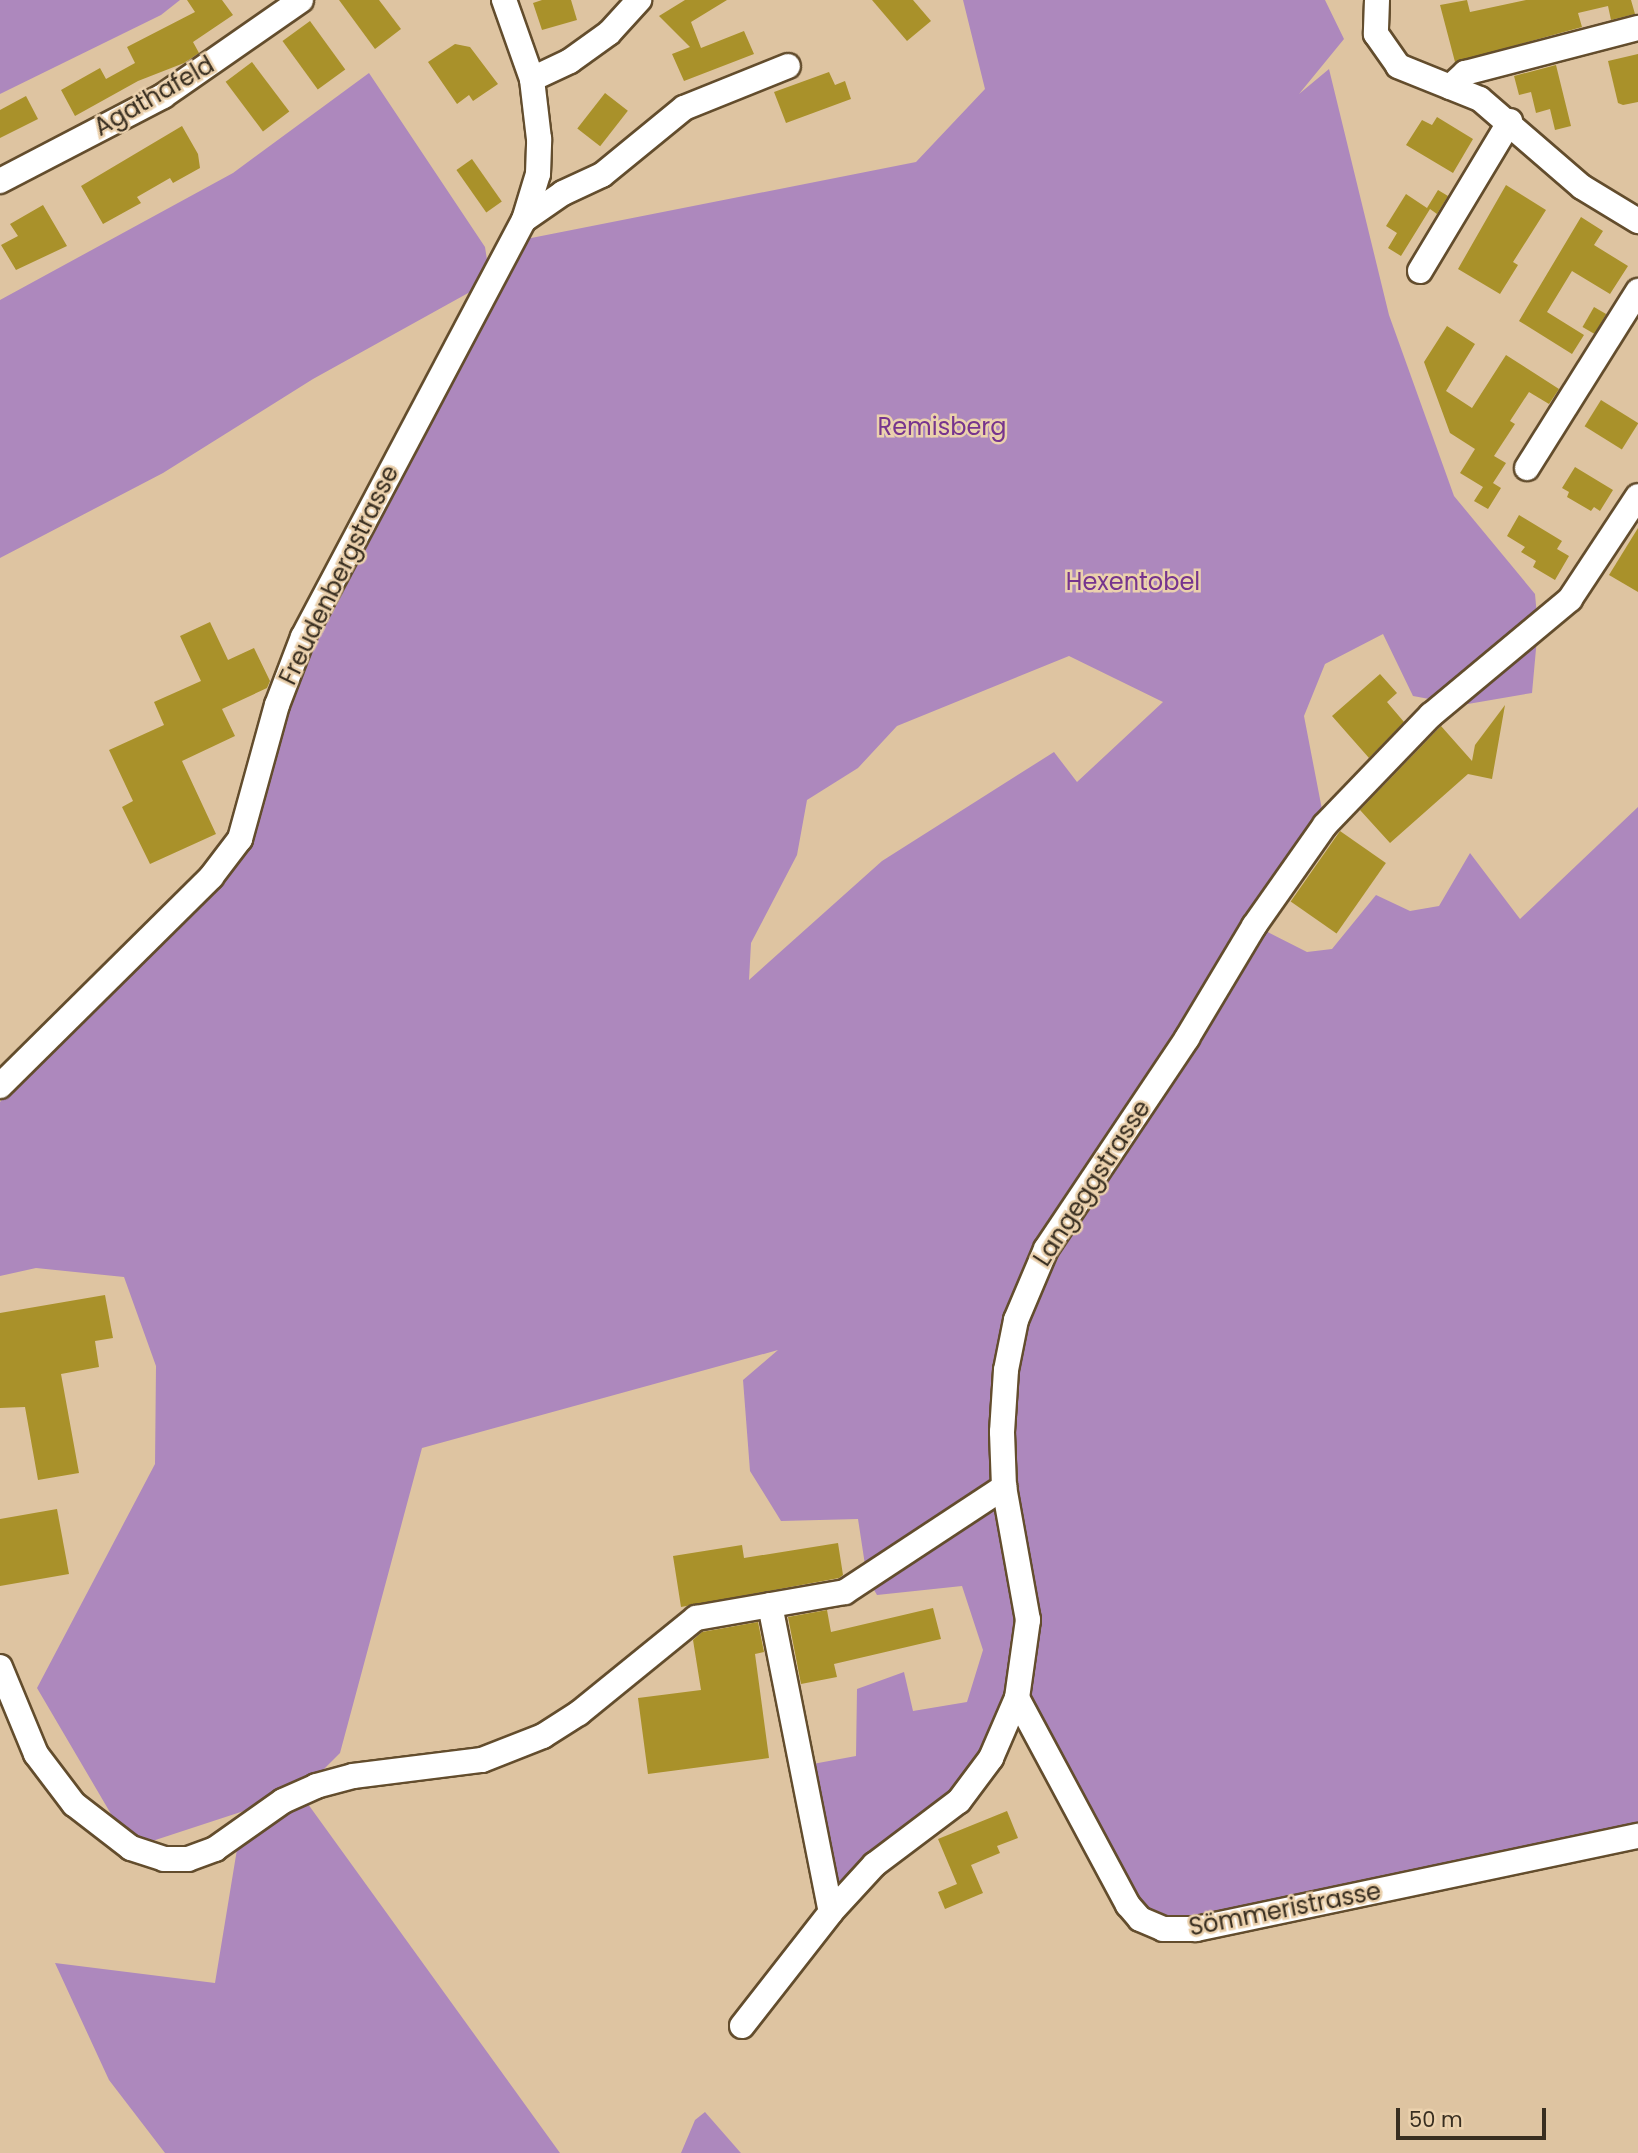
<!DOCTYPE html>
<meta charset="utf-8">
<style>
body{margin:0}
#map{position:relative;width:1638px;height:2153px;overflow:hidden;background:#dec4a1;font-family:Poppins,sans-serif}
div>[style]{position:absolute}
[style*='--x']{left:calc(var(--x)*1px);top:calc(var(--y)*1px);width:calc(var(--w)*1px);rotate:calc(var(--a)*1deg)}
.green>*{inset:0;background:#ad88bd}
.building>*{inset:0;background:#a9912a;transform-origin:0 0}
.roads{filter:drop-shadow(2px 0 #634d2d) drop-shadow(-2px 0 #634d2d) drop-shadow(0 2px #634d2d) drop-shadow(0 -2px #634d2d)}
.minor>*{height:24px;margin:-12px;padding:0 12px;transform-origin:12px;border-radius:12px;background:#fff}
span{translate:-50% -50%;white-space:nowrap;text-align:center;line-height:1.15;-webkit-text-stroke:5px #ebd1ad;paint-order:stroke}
.street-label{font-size:24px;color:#382e20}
.park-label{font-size:24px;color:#76348e}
.scale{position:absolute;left:1396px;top:2108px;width:150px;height:32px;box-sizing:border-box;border:4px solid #382e20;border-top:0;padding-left:9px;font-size:21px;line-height:24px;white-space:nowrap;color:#382e20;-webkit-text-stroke:5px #ebd1ad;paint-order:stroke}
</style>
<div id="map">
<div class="green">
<div style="clip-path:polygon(0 0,180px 0,161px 15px,0 94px)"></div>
<div style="clip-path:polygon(evenodd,963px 0,1325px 0,1344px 39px,1299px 94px,1329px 69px,1389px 315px,1454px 496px,1535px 594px,1538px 627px,1532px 693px,1462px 705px,1413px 696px,1383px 634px,1325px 664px,1304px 716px,1325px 825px,1254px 925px,1307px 952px,1332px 949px,1376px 895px,1410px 911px,1439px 906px,1470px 853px,1520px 919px,1638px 807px,1638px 1835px,1195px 1925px,1145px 1916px,1017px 1698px,991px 1758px,831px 1912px,802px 1766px,856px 1756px,857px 1689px,904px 1672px,913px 1711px,967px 1702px,983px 1650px,962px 1586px,877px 1595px,867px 1578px,858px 1519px,781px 1521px,750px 1471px,743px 1380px,778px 1350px,422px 1448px,340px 1753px,300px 1793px,560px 2153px,165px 2153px,109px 2080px,55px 1963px,215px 1983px,240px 1831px,296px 1794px,131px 1848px,37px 1688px,155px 1464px,156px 1366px,124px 1277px,36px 1268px,0 1276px,0 1102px,224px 864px,282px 688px,488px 282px,313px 379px,163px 473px,0 558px,0 300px,233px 173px,369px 73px,485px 247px,490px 279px,516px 241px,916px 162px,985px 89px,963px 0,1069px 656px,1163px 702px,1077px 782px,1054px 752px,882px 861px,749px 980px,751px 943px,797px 855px,807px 800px,858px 768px,897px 726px,1069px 656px)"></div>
<div style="clip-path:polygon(705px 2112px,740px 2152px,741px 2153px,681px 2153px,695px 2120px)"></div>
</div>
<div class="building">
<div style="clip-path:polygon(187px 0,222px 0,233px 15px,193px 42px,199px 53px,184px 63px,138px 81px,75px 116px,61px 90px,100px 68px,106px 79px,135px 63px,127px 47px,195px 12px)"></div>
<div style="clip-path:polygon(339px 0,379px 0,401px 29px,375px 49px)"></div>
<div style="clip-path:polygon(542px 0,571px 0,577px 20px,542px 30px,533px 3px)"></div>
<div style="clip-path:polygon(685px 0,727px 0,691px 22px,701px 48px,744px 31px,754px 54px,684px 81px,672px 54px,690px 47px,659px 16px)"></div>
<div style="clip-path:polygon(872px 0,913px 0,931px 21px,907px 41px)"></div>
<div style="clip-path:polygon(1467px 0,1470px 12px,1526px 0,1631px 0,1635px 14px,1611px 20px,1608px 6px,1578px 13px,1582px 27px,1455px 62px,1440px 5px)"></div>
<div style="left:310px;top:21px;width:60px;height:34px;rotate:54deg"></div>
<div style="clip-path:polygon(455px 44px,470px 47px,498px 84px,473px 101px,469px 95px,457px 104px,428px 62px)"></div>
<div style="clip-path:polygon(1638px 54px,1638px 102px,1623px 105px,1618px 103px,1608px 61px)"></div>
<div style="left:252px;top:62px;width:62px;height:33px;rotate:53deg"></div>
<div style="clip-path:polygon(1556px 65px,1571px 126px,1555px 130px,1550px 109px,1536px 113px,1531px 92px,1519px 95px,1514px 76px)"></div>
<div style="clip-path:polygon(829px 72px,835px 85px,845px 81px,851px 99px,786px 123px,774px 92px)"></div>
<div style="left:605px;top:93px;width:29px;height:45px;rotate:38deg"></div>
<div style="clip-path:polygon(26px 96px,38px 119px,0 138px,0 110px)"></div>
<div style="clip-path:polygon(1437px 117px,1473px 139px,1453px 173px,1406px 145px,1422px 120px,1432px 125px)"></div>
<div style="clip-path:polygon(182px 126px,198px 154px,200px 168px,173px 183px,170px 178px,137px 197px,141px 203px,103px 224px,81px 186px)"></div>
<div style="left:472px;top:159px;width:52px;height:19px;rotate:55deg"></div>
<div style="clip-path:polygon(1506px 185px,1546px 210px,1513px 262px,1518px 265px,1500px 294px,1458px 269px)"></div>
<div style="clip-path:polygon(1438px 190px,1448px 196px,1437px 214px,1430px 209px,1401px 256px,1388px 248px,1397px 233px,1386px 226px,1406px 194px,1427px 208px)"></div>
<div style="clip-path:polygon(43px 205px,67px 246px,16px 270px,1px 245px,18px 236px,10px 224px)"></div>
<div style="clip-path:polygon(1581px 217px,1603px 231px,1594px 245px,1628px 266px,1610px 294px,1572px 271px,1547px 312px,1584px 335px,1572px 354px,1519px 321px)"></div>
<div style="left:1594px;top:307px;width:14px;height:23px;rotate:30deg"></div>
<div style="clip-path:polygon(1447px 326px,1475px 344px,1446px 391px,1472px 408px,1506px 355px,1559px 389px,1549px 404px,1529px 392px,1510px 421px,1515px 424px,1494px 456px,1506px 463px,1493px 483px,1501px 488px,1488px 509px,1474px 501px,1483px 487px,1460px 473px,1475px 449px,1450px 433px,1424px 362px)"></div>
<div style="left:1601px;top:400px;width:44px;height:31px;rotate:32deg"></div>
<div style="clip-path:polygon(1575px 467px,1613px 490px,1600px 511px,1594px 507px,1591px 511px,1567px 497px,1569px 492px,1562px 488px)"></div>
<div style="clip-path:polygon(1519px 515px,1562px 541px,1557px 549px,1569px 556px,1555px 580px,1533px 567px,1536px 561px,1521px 552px,1525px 547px,1507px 536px)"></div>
<div style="clip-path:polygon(1638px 528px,1638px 592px,1609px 575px)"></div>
<div style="clip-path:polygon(210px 622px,228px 660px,254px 648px,270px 681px,267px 688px,222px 709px,235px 736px,182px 761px,216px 834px,150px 864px,122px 807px,133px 801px,109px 750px,164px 725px,154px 702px,201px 681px,180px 636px)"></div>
<div style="clip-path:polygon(1380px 674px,1397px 693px,1387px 702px,1404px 722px,1369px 758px,1332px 716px)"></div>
<div style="clip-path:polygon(1505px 705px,1492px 779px,1468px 774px,1390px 843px,1360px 810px,1441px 726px,1472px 761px,1475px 745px)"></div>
<div style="left:1340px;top:831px;width:56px;height:86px;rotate:35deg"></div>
<div style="clip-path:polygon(105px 1295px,113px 1338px,95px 1341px,99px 1367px,61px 1374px,79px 1473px,38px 1480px,25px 1407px,0 1408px,0 1313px)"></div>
<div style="clip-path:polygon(57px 1509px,69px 1574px,0 1586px,0 1519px)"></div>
<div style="clip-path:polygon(838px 1543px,843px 1575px,839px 1578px,681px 1607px,673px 1556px,742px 1545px,744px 1558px)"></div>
<div style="clip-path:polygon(933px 1608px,941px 1639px,834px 1664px,837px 1677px,801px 1684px,788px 1617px,827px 1610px,831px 1632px)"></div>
<div style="clip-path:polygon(758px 1622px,764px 1652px,755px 1654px,769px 1758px,648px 1774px,638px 1698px,701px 1690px,693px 1640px,702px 1632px)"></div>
<div style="clip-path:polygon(1007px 1811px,1018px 1838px,997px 1846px,1000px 1853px,971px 1865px,983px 1893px,945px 1909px,938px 1892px,957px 1884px,938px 1839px)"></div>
</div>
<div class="roads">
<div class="minor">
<div style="--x:1377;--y:0;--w:34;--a:92"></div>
<div style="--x:1376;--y:34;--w:39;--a:55"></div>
<div style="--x:1398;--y:66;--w:88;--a:21.9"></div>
<div style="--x:1480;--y:99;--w:135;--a:40.8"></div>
<div style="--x:1582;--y:187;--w:66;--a:31.3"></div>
<div style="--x:532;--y:79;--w:42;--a:-25.3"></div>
<div style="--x:570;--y:61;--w:48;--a:-35.7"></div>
<div style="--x:609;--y:33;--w:45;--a:-47.7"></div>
<div style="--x:1450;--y:87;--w:21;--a:-43"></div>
<div style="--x:1465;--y:73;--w:179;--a:-14.6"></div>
<div style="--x:0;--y:181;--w:184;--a:-27.5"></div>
<div style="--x:163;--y:96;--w:168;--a:-34.8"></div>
<div style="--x:524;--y:220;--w:47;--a:-34.7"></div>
<div style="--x:563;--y:193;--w:43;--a:-24.8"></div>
<div style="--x:602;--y:175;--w:106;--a:-39.3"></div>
<div style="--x:684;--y:108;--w:112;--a:-22"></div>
<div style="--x:1420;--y:271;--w:175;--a:-59"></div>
<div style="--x:1527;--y:468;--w:209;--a:-57.9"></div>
<div style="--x:0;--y:1086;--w:297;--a:-44.7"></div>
<div style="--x:211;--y:877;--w:48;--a:-52.7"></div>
<div style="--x:240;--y:839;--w:139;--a:-74.6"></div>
<div style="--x:277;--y:705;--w:73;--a:-69.1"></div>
<div style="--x:303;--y:637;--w:472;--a:-62.1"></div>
<div style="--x:524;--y:220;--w:48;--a:-73.1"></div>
<div style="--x:538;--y:174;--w:35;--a:-88"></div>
<div style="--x:539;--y:139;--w:60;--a:-96.7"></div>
<div style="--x:532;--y:79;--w:84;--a:-109.5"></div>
<div style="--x:770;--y:1605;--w:313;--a:78.8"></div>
<div style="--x:0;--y:1667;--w:94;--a:67.5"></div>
<div style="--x:36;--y:1754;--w:63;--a:52.8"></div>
<div style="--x:74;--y:1804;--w:72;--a:37.7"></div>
<div style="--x:131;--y:1848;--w:35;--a:18"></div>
<div style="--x:164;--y:1859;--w:24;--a:0"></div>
<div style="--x:188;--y:1859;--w:29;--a:-20"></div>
<div style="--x:215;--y:1849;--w:83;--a:-35.2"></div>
<div style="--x:283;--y:1801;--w:36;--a:-24"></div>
<div style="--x:316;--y:1786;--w:38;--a:-15"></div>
<div style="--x:353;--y:1776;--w:130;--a:-7.1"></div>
<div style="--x:482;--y:1760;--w:66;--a:-21.5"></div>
<div style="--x:543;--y:1736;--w:43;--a:-32.6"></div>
<div style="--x:579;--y:1713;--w:151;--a:-39.1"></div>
<div style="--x:696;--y:1618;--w:151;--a:-9.9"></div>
<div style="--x:845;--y:1592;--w:191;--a:-33.4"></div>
<div style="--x:1017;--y:1698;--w:235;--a:61.8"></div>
<div style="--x:1128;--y:1905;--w:18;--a:49"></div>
<div style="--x:1140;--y:1919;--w:25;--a:23"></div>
<div style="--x:1163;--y:1929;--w:33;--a:0"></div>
<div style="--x:1196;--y:1929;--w:452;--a:-11.9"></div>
<div style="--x:742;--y:2026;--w:145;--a:-52"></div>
<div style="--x:831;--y:1912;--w:64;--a:-47.5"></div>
<div style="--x:874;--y:1865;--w:106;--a:-37"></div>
<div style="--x:959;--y:1801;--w:54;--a:-53.3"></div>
<div style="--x:991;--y:1758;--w:65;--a:-66.6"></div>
<div style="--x:1017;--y:1698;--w:79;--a:-82"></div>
<div style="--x:1028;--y:1620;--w:135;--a:-100.2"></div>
<div style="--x:1004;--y:1487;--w:55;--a:-92.1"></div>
<div style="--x:1002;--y:1432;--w:62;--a:-86.3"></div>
<div style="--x:1006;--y:1370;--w:51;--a:-78.7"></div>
<div style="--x:1016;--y:1320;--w:77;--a:-67.1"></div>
<div style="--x:1046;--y:1249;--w:254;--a:-56.2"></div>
<div style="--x:1187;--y:1038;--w:131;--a:-59.1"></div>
<div style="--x:1254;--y:926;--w:123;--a:-54.9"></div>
<div style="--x:1325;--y:825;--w:153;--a:-46.1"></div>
<div style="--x:1431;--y:715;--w:181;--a:-39.8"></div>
<div style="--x:1570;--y:599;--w:123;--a:-56.6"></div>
</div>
</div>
<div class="street-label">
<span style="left:154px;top:96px;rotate:-30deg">Agathafeld</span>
<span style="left:339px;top:575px;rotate:-64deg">Freudenbergstrasse</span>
<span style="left:1092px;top:1183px;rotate:-57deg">Langeggstrasse</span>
<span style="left:1285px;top:1909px;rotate:-11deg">Sömmeristrasse</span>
</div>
<div class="park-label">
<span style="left:942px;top:427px">Remisberg</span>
<span style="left:1133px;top:582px">Hexentobel</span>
</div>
<div class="scale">50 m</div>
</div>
